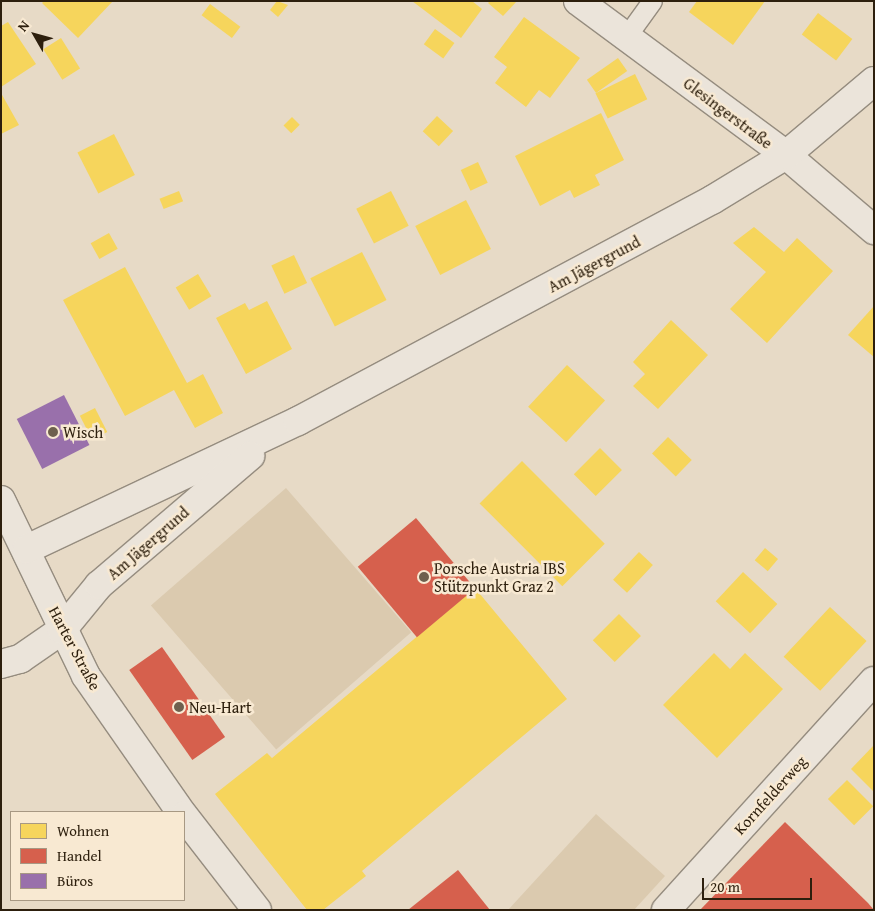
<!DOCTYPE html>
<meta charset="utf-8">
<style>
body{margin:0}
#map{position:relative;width:875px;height:911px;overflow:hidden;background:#e7dac6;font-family:"Gentium Book Plus",serif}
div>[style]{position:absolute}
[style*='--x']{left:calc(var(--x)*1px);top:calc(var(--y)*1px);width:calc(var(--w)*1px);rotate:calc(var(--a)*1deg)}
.green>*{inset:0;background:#dbcaaf;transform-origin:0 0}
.homes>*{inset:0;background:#f6d55c;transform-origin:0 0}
.shops>*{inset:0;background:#d6604d;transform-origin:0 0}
.offices>*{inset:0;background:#9970ab;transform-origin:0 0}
.roads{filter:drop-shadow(1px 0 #958c7f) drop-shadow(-1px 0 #958c7f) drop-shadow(0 1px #958c7f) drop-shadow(0 -1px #958c7f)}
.service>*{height:19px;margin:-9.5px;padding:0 9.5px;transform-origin:9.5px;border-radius:9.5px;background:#ebe4da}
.minor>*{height:28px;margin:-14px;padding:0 14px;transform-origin:14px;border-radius:14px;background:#ebe4da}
.tertiary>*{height:28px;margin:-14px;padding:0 14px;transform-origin:14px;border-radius:14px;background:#ebe4da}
.secondary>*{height:28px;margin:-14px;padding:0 14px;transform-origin:14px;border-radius:14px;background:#ebe4da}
.dots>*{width:14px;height:14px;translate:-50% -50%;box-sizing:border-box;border:2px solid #f8e9d2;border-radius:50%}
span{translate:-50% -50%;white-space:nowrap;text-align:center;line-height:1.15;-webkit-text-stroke:5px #f8e9d2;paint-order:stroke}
.street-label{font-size:16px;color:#2d1f0d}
.poi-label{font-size:16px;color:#2d1f0d}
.left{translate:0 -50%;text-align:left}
.frame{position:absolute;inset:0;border:2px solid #2d1f0d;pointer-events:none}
.legend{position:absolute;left:10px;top:811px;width:175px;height:90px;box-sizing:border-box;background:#f8e9d2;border:1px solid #a79883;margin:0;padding:6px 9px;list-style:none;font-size:15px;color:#2d1f0d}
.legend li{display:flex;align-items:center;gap:10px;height:25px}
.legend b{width:25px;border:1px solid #a79883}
.north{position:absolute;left:10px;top:10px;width:50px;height:50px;-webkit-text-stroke:4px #f8e9d2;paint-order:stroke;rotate:308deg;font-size:14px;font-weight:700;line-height:20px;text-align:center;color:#2d1f0d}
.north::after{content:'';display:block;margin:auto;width:18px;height:22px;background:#2d1f0d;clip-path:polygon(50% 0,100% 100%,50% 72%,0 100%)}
.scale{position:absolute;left:702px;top:878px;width:110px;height:22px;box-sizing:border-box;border:2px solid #2d1f0d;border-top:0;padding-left:6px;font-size:15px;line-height:18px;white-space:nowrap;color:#2d1f0d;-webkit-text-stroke:4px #f8e9d2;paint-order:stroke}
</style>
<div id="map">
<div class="green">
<div style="left:286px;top:488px;width:191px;height:179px;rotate:49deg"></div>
<div style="clip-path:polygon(596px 814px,665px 876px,634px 910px,508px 910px)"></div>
</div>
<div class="homes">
<div style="clip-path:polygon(44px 1px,113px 1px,78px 38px,42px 3px)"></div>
<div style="clip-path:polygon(277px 1px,288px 5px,278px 17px,270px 10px)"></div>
<div style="clip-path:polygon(412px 1px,472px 1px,482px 9px,461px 38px)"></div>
<div style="clip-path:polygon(517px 1px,503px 16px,488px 3px,490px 1px)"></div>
<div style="clip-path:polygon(697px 1px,765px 1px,733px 45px,689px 12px)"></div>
<div style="left:210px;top:4px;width:38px;height:14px;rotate:37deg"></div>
<div style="left:818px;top:13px;width:43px;height:27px;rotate:37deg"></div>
<div style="clip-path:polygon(524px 17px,580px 58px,550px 98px,539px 90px,526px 107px,495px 83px,507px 67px,494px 57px)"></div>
<div style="clip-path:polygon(8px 22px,36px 64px,1px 87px,1px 26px)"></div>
<div style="left:435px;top:29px;width:24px;height:19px;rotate:36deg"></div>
<div style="left:61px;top:38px;width:36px;height:21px;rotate:58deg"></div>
<div style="left:618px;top:58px;width:16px;height:38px;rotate:55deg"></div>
<div style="left:635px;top:74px;width:28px;height:44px;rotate:64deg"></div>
<div style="clip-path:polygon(1px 93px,19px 125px,1px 134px)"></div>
<div style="clip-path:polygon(601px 113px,624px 160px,595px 175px,600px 185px,574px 198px,570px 190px,540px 206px,515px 156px)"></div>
<div style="left:437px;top:116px;width:22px;height:21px;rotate:43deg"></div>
<div style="left:292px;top:117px;width:11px;height:12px;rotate:45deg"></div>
<div style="left:114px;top:134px;width:46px;height:41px;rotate:63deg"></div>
<div style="left:478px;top:162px;width:23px;height:19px;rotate:65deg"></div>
<div style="left:179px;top:191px;width:11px;height:21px;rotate:68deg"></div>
<div style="left:391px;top:191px;width:39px;height:39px;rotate:63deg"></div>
<div style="left:466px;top:200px;width:55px;height:57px;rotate:63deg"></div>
<div style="clip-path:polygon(754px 227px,784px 252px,797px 238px,833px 271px,767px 343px,730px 309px,766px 272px,733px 243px)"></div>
<div style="left:109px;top:233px;width:18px;height:21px;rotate:61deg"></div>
<div style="left:362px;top:252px;width:54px;height:58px;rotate:63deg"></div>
<div style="left:294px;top:255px;width:31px;height:25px;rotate:65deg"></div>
<div style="clip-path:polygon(125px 267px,187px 383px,203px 374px,223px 413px,195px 428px,174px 390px,125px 416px,63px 300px)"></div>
<div style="left:198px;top:274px;width:26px;height:26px;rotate:59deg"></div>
<div style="clip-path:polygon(267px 301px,292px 349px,246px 374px,216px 318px,245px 303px,249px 310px)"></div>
<div style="clip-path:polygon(874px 306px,874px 357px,848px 335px)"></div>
<div style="clip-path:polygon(671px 320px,708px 355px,658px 409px,633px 386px,645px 374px,633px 362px)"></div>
<div style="left:567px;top:365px;width:52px;height:57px;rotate:43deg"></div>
<div style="left:95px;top:408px;width:27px;height:17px;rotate:63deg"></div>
<div style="left:668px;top:437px;width:33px;height:23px;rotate:44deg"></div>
<div style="left:600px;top:448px;width:31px;height:37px;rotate:45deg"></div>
<div style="left:522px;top:461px;width:117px;height:60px;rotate:45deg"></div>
<div style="left:765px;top:548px;width:17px;height:16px;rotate:40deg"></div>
<div style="left:639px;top:552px;width:19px;height:38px;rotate:43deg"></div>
<div style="left:743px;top:572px;width:47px;height:40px;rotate:43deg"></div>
<div style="clip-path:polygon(475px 588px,567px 699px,362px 871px,366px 876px,323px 910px,307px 910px,215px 794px,267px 753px,272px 758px)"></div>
<div style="left:830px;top:607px;width:50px;height:68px;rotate:43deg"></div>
<div style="left:619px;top:614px;width:31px;height:37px;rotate:45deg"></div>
<div style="clip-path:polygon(714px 653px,730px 669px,745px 653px,783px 689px,717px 758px,663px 705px)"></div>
<div style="clip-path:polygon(874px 745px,874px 792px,851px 769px)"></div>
<div style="left:847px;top:780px;width:37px;height:27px;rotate:45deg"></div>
</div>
<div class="shops">
<div style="left:416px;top:518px;width:92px;height:76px;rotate:50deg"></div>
<div style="left:162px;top:647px;width:110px;height:40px;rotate:55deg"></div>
<div style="clip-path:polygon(785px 822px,868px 903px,874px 910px,700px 910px)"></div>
<div style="clip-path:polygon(458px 870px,490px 910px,408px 910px)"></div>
</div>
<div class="offices">
<div style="left:64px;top:395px;width:56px;height:53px;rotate:63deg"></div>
</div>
<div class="roads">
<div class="service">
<div style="--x:626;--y:37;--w:44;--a:-54.2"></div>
</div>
<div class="minor">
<div style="--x:578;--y:1;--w:259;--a:36.5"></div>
<div style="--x:786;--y:155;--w:116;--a:40.4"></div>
<div style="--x:666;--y:910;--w:309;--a:-47.8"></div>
</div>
<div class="tertiary">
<div style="--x:1;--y:664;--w:20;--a:-15"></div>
<div style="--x:20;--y:659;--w:51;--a:-34.6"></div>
</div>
<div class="secondary">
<div style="--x:1;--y:500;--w:195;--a:64.2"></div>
<div style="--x:86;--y:676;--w:166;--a:55.1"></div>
<div style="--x:27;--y:549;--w:300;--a:-25.3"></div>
<div style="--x:298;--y:421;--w:469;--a:-28.1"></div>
<div style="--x:712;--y:200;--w:87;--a:-31.3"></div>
<div style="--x:786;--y:155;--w:115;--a:-40.1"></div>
<div style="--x:62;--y:630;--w:58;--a:-50.6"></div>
<div style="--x:99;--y:585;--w:199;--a:-40.5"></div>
<div style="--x:184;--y:816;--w:119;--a:52.2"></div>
</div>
</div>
<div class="dots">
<div style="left:53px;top:432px;background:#6e604e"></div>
<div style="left:424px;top:577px;background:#6e604e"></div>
<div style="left:179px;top:707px;background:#6e604e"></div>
</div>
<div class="street-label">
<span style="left:728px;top:113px;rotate:37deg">Glesingerstraße</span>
<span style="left:594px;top:264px;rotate:-28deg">Am Jägergrund</span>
<span style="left:148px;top:543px;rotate:-41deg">Am Jägergrund</span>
<span style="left:75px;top:648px;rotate:62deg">Harter Straße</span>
<span style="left:770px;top:795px;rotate:-48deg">Kornfelderweg</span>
</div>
<div class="poi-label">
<span class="left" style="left:63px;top:432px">Wisch</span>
<span class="left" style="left:434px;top:577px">Porsche Austria IBS<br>Stützpunkt Graz 2</span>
<span class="left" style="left:189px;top:707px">Neu-Hart</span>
</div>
<div class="frame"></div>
<ul class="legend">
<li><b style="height:14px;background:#f6d55c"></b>Wohnen</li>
<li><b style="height:14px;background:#d6604d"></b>Handel</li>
<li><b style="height:14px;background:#9970ab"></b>Büros</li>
</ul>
<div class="north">N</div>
<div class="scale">20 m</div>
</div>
